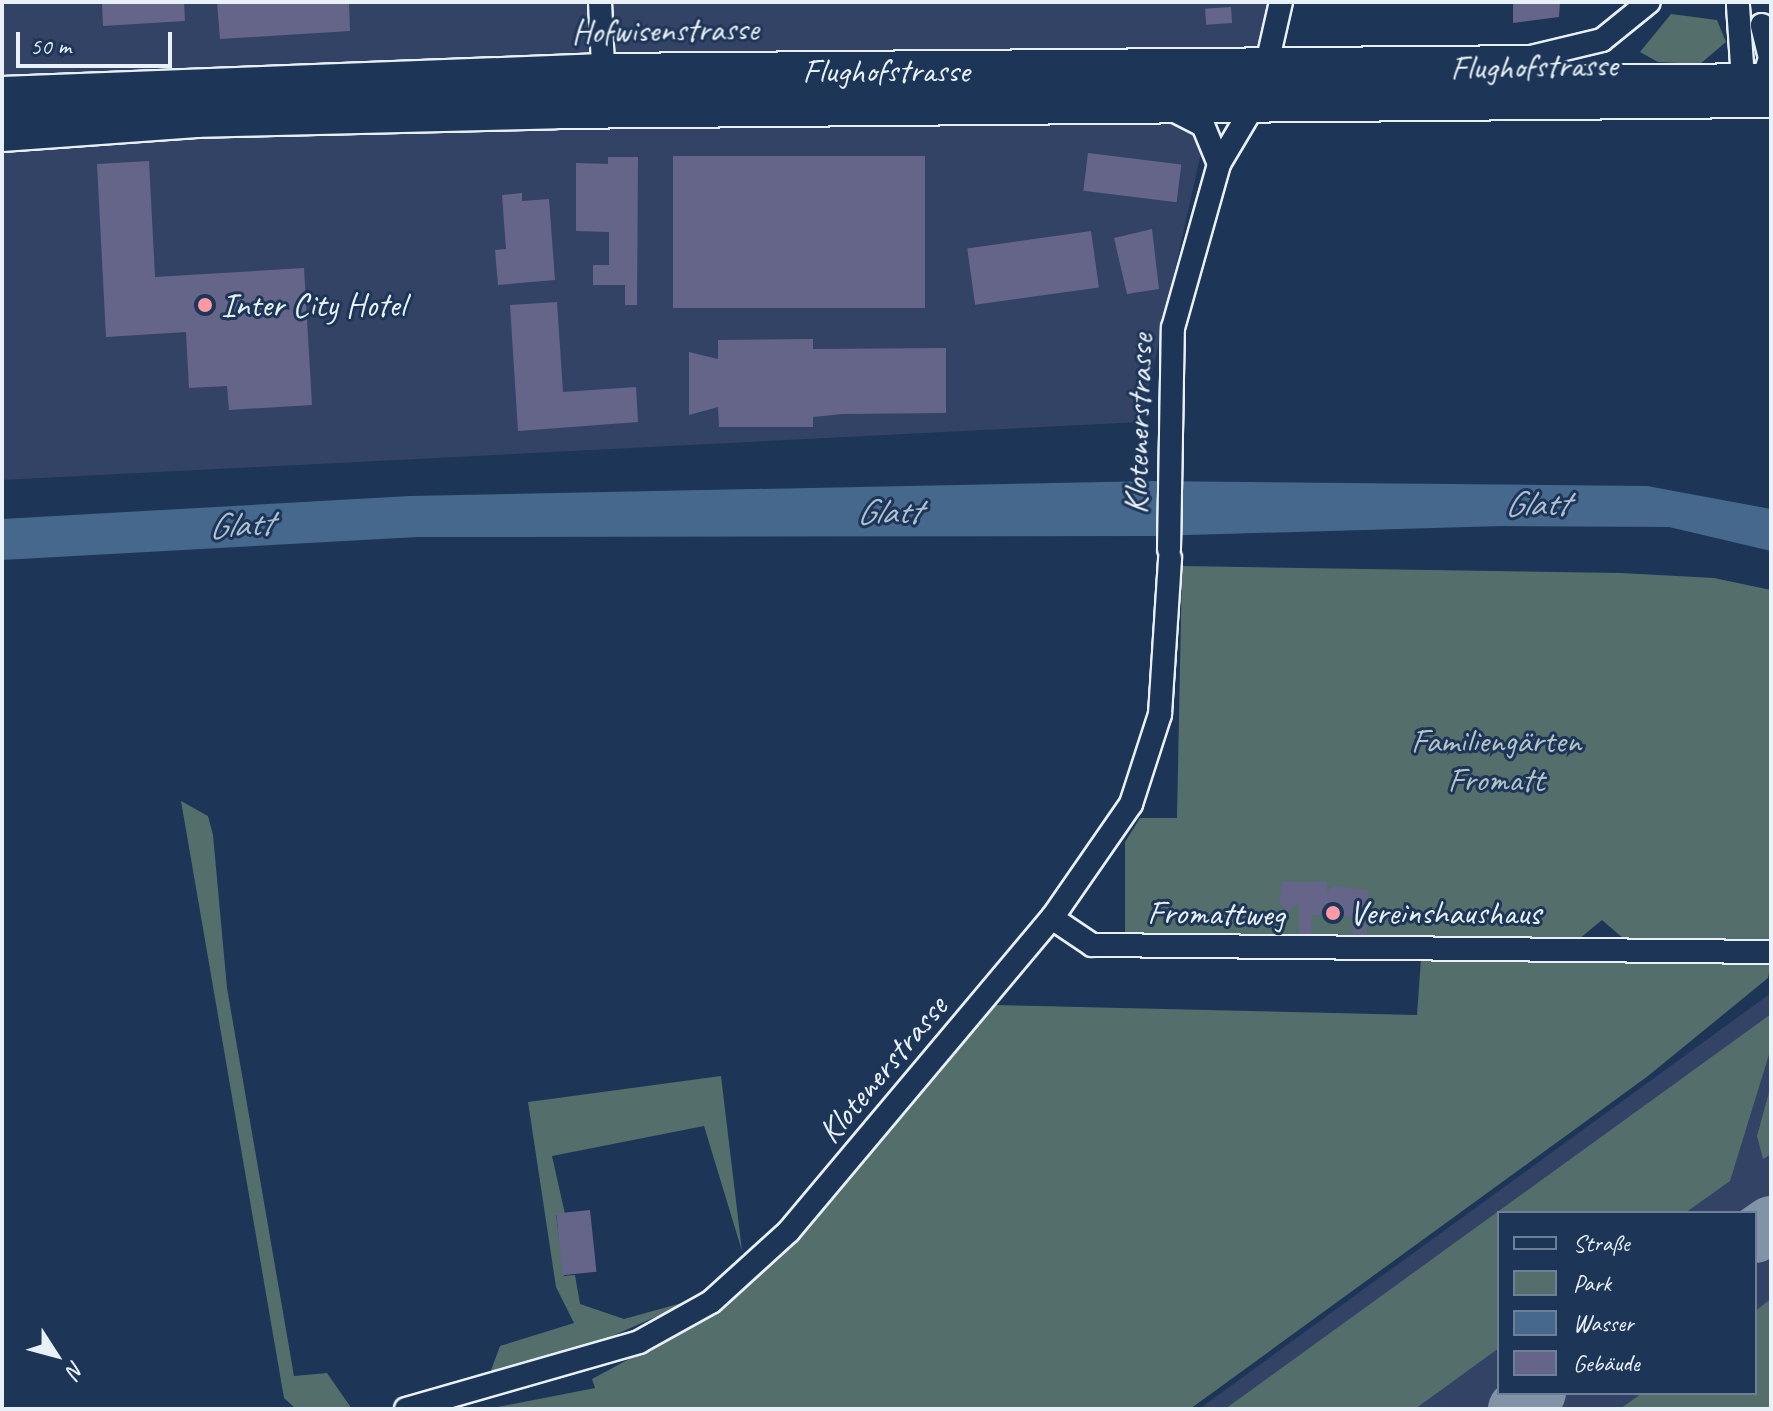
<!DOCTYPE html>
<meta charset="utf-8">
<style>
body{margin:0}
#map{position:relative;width:1773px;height:1411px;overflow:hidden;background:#1d3557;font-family:Caveat,sans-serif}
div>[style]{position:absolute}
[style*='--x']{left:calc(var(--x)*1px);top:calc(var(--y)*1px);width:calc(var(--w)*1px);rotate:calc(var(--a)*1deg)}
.built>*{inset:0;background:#334366}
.green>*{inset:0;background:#546e6b}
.water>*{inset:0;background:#45688c}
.taxiway>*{height:56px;margin:-28px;padding:0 28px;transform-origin:28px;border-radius:28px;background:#8293a8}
.building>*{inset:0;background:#656589;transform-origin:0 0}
.roads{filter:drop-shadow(2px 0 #e8f1f8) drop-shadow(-2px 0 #e8f1f8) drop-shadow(0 2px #e8f1f8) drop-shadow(0 -2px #e8f1f8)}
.minor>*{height:22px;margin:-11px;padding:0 11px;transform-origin:11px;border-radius:11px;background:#1d3557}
.secondary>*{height:30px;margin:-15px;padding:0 15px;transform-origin:15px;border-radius:15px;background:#1d3557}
.dots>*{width:22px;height:22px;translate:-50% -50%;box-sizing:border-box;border:4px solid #1d3557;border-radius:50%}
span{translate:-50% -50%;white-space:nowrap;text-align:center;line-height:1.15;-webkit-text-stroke:6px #1d3557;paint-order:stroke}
.street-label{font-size:34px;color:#e8f1f8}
.poi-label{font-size:34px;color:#e8f1f8}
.left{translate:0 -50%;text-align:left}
.park-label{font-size:34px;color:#b4c3c7}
.water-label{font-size:36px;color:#afc1d2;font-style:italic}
.frame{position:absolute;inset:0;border:4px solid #e8f1f8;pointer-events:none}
.legend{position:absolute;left:1497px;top:1211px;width:260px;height:184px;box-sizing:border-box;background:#1d3557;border:2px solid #6e8097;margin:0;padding:10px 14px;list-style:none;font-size:24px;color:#e8f1f8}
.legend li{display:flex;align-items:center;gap:16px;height:40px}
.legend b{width:40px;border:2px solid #6e8097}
.north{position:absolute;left:16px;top:1315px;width:80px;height:80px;-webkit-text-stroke:6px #1d3557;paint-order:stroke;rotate:126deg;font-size:22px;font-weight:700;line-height:32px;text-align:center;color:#e8f1f8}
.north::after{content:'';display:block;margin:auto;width:28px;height:36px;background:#e8f1f8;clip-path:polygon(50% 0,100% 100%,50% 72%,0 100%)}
.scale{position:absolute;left:16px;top:32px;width:156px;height:36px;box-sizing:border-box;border:4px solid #e8f1f8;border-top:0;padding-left:10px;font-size:24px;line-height:28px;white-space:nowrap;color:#e8f1f8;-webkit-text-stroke:6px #1d3557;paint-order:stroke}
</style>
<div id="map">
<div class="built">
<div style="clip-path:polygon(2px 2px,1277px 2px,1277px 24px,1203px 144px,1141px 422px,2px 480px)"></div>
<div style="clip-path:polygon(evenodd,1771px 993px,1771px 1409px,1199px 1409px,1771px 993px,1499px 1213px,1755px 1213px,1755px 1393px,1499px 1393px,1499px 1213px)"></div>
</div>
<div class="green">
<div style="clip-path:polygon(1671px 14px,1717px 20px,1726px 42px,1700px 64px,1658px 62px,1640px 52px)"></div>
<div style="clip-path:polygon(1182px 566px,1621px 573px,1714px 578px,1771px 590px,1771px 944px,1631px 945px,1602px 920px,1567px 949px,1125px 940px,1125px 842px,1140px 818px,1177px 818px)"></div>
<div style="clip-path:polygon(181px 801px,208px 816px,213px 835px,227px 988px,294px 1376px,327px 1373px,352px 1409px,296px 1409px,284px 1398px)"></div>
<div style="clip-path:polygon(1421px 958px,1771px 960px,1768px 978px,1648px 1076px,1190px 1409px,487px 1409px,595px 1388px,592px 1379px,718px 1311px,798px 1236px,993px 1005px,1417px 1015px)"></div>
<div style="clip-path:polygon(1771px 1014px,1771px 1048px,1730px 1181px,1685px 1213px,1499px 1213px,1499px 1348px,1415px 1409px,1225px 1409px)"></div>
<div style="clip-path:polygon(721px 1076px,742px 1251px,704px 1126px,552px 1156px,565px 1214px,556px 1215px,564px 1276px,575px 1275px,580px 1304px,624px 1319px,696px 1299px,592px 1345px,490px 1373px,500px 1346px,574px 1323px,556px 1287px,528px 1102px)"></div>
<div style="clip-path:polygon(1771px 1085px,1771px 1154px,1763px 1159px,1757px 1136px)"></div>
<div style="clip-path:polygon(1771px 1299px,1771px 1409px,1620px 1409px,1642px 1393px,1755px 1393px,1755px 1311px)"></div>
</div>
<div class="water">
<div style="clip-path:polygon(1154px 481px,1647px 486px,1771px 509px,1771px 551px,1669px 527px,1502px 526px,1154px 536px,418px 537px,2px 560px,2px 519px,410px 496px)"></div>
</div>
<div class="taxiway">
<div style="--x:1755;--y:1235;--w:19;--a:-35"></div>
<div style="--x:1516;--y:1409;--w:27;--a:-36"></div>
</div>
<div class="building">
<div style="clip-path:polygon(102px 2px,184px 2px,185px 21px,103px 26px)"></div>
<div style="clip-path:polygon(217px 2px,349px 2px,350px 31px,220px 39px)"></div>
<div style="clip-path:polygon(1513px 2px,1560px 2px,1559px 17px,1513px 23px)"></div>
<div style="left:1231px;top:7px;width:16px;height:26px;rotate:86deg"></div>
<div style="left:1088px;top:153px;width:94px;height:38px;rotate:7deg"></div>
<div style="left:925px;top:156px;width:152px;height:252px;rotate:90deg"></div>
<div style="clip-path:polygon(608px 157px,638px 157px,637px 305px,625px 305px,625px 285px,593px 285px,593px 265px,609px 265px,609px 232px,576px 231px,576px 163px,608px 164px)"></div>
<div style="clip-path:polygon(149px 161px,155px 277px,304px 268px,312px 405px,229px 410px,227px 386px,189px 388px,186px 332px,106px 337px,97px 164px)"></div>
<div style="clip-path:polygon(522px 193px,522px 201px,549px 199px,555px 280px,498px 285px,495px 250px,506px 249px,502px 195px)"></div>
<div style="clip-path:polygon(1152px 229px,1159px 289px,1127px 294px,1114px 238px)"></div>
<div style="left:1091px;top:231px;width:57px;height:125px;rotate:82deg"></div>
<div style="clip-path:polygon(557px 302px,563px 392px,636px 387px,638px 422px,518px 431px,510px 305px)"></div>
<div style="clip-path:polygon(813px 339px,813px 349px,946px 348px,946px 413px,843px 414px,813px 417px,813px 427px,719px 427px,718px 407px,689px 415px,689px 352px,718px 359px,718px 340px)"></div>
<div style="clip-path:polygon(1282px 882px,1327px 882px,1327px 892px,1334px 886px,1368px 890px,1366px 938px,1353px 938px,1353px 917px,1312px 915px,1311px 941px,1299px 940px,1299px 903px,1287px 911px,1279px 902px)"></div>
<div style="left:590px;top:1210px;width:62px;height:34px;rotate:84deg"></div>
</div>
<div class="roads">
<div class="minor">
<div style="--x:600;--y:2;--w:63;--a:87.3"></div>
<div style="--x:1738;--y:6;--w:73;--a:86.1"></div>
<div style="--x:1743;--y:79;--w:26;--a:61"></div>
<div style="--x:1756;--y:102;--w:46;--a:-72.3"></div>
<div style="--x:1770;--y:58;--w:34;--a:-104"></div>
<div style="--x:1268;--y:59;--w:58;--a:-77.2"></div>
<div style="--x:2;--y:88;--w:601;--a:-2.19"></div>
<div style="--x:603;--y:65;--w:928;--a:-0.49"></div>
<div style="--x:1531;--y:57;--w:73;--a:-13.5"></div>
<div style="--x:1602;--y:40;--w:60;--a:-39"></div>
<div style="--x:1173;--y:110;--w:34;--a:27"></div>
<div style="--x:1203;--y:125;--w:42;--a:67.7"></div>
<div style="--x:1169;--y:549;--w:221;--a:-89"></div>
<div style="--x:1173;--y:328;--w:170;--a:-74.3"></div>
<div style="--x:1219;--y:164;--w:69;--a:-59.3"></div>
<div style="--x:1052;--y:918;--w:48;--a:34"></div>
<div style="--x:1092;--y:945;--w:679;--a:0.59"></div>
<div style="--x:406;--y:1409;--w:242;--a:-16"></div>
<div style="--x:639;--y:1342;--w:82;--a:-29.1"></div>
<div style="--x:711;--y:1302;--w:105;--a:-42.3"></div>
<div style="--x:789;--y:1231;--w:409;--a:-50"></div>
<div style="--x:1052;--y:918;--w:139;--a:-55.3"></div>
<div style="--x:1131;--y:804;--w:95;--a:-72.1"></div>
<div style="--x:1160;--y:714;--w:156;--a:-86.3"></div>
</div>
<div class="secondary">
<div style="--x:2;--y:112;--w:340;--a:-3.4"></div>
<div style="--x:341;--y:92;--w:1430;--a:-0.52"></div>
<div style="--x:2;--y:136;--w:195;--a:-4.1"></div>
<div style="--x:196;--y:122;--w:358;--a:-1.4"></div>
<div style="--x:554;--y:113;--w:1217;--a:-0.52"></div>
</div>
</div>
<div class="dots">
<div style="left:205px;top:305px;background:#ff9aa2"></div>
<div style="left:1333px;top:913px;background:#ff9aa2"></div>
</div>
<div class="street-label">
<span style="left:665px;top:30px;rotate:-1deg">Hofwisenstrasse</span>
<span style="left:1534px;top:66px;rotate:-1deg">Flughofstrasse</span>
<span style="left:886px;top:71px">Flughofstrasse</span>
<span style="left:1138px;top:424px;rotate:-88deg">Klotenerstrasse</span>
<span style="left:1216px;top:913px;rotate:1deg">Fromattweg</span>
<span style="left:882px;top:1069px;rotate:-50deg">Klotenerstrasse</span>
</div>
<div class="poi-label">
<span class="left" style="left:221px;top:305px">Inter City Hotel</span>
<span class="left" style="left:1349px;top:913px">Vereinshaushaus</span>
</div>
<div class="park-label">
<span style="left:1496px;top:760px">Familiengärten<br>Fromatt</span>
</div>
<div class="water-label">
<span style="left:1536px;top:504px;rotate:-1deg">Glatt</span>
<span style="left:888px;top:512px;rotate:-1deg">Glatt</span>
<span style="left:240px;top:525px;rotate:-4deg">Glatt</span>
</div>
<div class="frame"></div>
<ul class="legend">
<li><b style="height:10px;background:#1d3557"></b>Straße</li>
<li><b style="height:22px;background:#546e6b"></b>Park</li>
<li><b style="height:22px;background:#45688c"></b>Wasser</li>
<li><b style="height:22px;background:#656589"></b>Gebäude</li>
</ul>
<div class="north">N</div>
<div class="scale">50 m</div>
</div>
